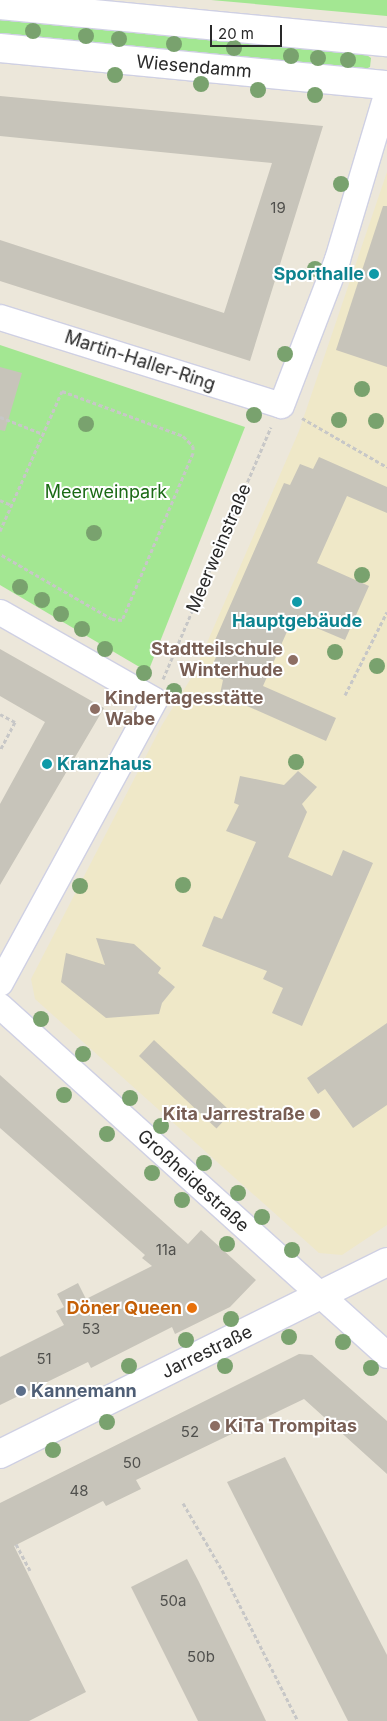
<!DOCTYPE html>
<meta charset="utf-8">
<style>
body{margin:0}
#map{position:relative;width:387px;height:1721px;overflow:hidden;background:#ece7da;font-family:Inter,sans-serif}
div>[style]{position:absolute}
[style*='--x']{left:calc(var(--x)*1px);top:calc(var(--y)*1px);width:calc(var(--w)*1px);rotate:calc(var(--a)*1deg)}
.education>*{inset:0;background:#efe8c8}
.green>*{inset:0;background:#a3e792}
.building>*{inset:0;background:#c7c4ba;transform-origin:0 0}
.path>*{height:3px;margin-top:-1.5px;transform-origin:0;background:repeating-linear-gradient(90deg,#c7c7c7 0 4px,transparent 0 6.5px)}
.roads{filter:drop-shadow(1px 0 #cfd0e3) drop-shadow(-1px 0 #cfd0e3) drop-shadow(0 1px #cfd0e3) drop-shadow(0 -1px #cfd0e3)}
.minor>*{height:25px;margin:-12.5px;padding:0 12.5px;transform-origin:12.5px;border-radius:12.5px;background:#fff}
.tertiary>*{height:28px;margin:-14px;padding:0 14px;transform-origin:14px;border-radius:14px;background:#fff}
.trees>*{width:16px;height:16px;margin:-8px;border-radius:50%;background:#79a26e}
.dots>*{width:14px;height:14px;translate:-50% -50%;box-sizing:border-box;border:2px solid #fff;border-radius:50%}
span{translate:-50% -50%;white-space:nowrap;text-align:center;line-height:1.15;-webkit-text-stroke:4px #fff;paint-order:stroke}
.number-label{font-size:15px;color:#50504d}
.number-label span{-webkit-text-stroke-width:0}
.street-label{font-size:18px;color:#292929}
.culture-label{font-size:18px;color:#0d838f;font-weight:700}
.right{translate:-100% -50%;text-align:right}
.left{translate:0 -50%;text-align:left}
.park-label{font-size:18px;color:#1b6a15}
.education-label{font-size:18px;color:#785e54;font-weight:700}
.food-label{font-size:18px;color:#c56008;font-weight:700}
.service-label{font-size:18px;color:#4e5e75;font-weight:700}
.scale{position:absolute;left:210px;top:25px;width:72px;height:22px;box-sizing:border-box;border:2px solid #292929;border-top:0;padding-left:6px;font-size:15px;line-height:18px;white-space:nowrap;color:#292929;-webkit-text-stroke:4px #fff;paint-order:stroke}
</style>
<div id="map">
<div class="education">
<div style="clip-path:polygon(387px 172px,387px 1225px,342px 1255px,319px 1253px,35px 999px,31px 979px,162px 725px,193px 675px,299px 431px)"></div>
</div>
<div class="green">
<div style="clip-path:polygon(211px 0,387px 0,387px 16px)"></div>
<div style="clip-path:polygon(0 17px,361px 51px,371px 58px,370px 67px,359px 72px,0 38px)"></div>
<div style="clip-path:polygon(0 345px,245px 427px,148px 672px,0 585px)"></div>
</div>
<div class="building">
<div style="clip-path:polygon(0 96px,323px 126px,250px 361px,0 281px,0 240px,224px 313px,272px 163px,0 136px)"></div>
<div style="clip-path:polygon(383px 206px,387px 206px,387px 367px,336px 350px)"></div>
<div style="clip-path:polygon(0 367px,22px 373px,5px 431px,0 430px)"></div>
<div style="clip-path:polygon(319px 457px,387px 487px,387px 513px,347px 496px,317px 563px,369px 586px,345px 640px,293px 618px,263px 686px,336px 718px,326px 741px,220px 694px,223px 680px,209px 673px,219px 650px,212px 647px,284px 483px,290px 485px,300px 464px,313px 469px)"></div>
<div style="clip-path:polygon(0 649px,104px 708px,0 885px,0 804px,45px 722px,0 696px)"></div>
<div style="clip-path:polygon(298px 771px,317px 787px,302px 804px,307px 812px,288px 857px,332px 876px,343px 850px,373px 863px,302px 1026px,272px 1013px,283px 988px,263px 979px,267px 971px,202px 946px,214px 916px,222px 919px,256px 842px,226px 831px,239px 805px,234px 803px,240px 776px,284px 785px)"></div>
<div style="clip-path:polygon(96px 938px,134px 944px,161px 968px,158px 973px,175px 987px,162px 1003px,159px 1014px,106px 1018px,61px 982px,66px 953px,105px 965px)"></div>
<div style="clip-path:polygon(387px 1023px,387px 1105px,353px 1128px,325px 1089px,318px 1094px,307px 1078px)"></div>
<div style="left:154px;top:1040px;width:106px;height:22px;rotate:43deg"></div>
<div style="clip-path:polygon(0 1075px,188px 1244px,201px 1230px,256px 1280px,230px 1307px,175px 1334px,172px 1327px,91px 1368px,88px 1362px,0 1405px,0 1357px,64px 1325px,56px 1311px,64px 1307px,57px 1294px,78px 1283px,86px 1299px,152px 1266px,142px 1258px,145px 1255px,0 1128px)"></div>
<div style="clip-path:polygon(299px 1354px,312px 1355px,387px 1421px,387px 1474px,304px 1399px,136px 1480px,141px 1489px,106px 1506px,103px 1501px,14px 1546px,86px 1692px,29px 1721px,0 1721px,0 1503px)"></div>
<div style="clip-path:polygon(285px 1457px,387px 1655px,387px 1721px,348px 1721px,227px 1482px)"></div>
<div style="clip-path:polygon(187px 1559px,199px 1582px,266px 1721px,198px 1721px,131px 1587px)"></div>
</div>
<div class="path">
<div style="--x:0;--y:417;--w:46;--a:21.6"></div>
<div style="--x:302;--y:418;--w:98;--a:30"></div>
<div style="--x:0;--y:500;--w:12;--a:24"></div>
<div style="--x:0;--y:531;--w:153;--a:-66.1"></div>
<div style="--x:62;--y:391;--w:129;--a:20.4"></div>
<div style="--x:183;--y:436;--w:14;--a:45"></div>
<div style="--x:193;--y:446;--w:7;--a:90"></div>
<div style="--x:193;--y:453;--w:181;--a:113"></div>
<div style="--x:122;--y:620;--w:10;--a:-174"></div>
<div style="--x:112;--y:619;--w:129;--a:-149.9"></div>
<div style="--x:163;--y:679;--w:274;--a:-66.8"></div>
<div style="--x:345;--y:695;--w:93;--a:-63.2"></div>
<div style="--x:0;--y:714;--w:17;--a:28"></div>
<div style="--x:15;--y:722;--w:32;--a:118"></div>
<div style="--x:183;--y:1503;--w:78;--a:59.8"></div>
<div style="--x:222;--y:1570;--w:169;--a:63.3"></div>
<div style="--x:16;--y:1544;--w:30;--a:62"></div>
</div>
<div class="roads">
<div class="minor">
<div style="--x:0;--y:317;--w:294;--a:17.4"></div>
<div style="--x:281;--y:405;--w:156;--a:-69"></div>
<div style="--x:337;--y:259;--w:175;--a:-73.4"></div>
<div style="--x:0;--y:612;--w:177;--a:29.7"></div>
<div style="--x:154;--y:700;--w:322;--a:118.6"></div>
<div style="--x:0;--y:1006;--w:521;--a:42.04"></div>
</div>
<div class="tertiary">
<div style="--x:0;--y:5;--w:389;--a:5.5"></div>
<div style="--x:0;--y:48;--w:389;--a:5.5"></div>
<div style="--x:0;--y:1454;--w:432;--a:-26.4"></div>
</div>
</div>
<div class="trees">
<div style="left:33px;top:31px"></div>
<div style="left:86px;top:36px"></div>
<div style="left:119px;top:39px"></div>
<div style="left:174px;top:44px"></div>
<div style="left:234px;top:48px"></div>
<div style="left:291px;top:56px"></div>
<div style="left:318px;top:58px"></div>
<div style="left:348px;top:60px"></div>
<div style="left:115px;top:75px"></div>
<div style="left:201px;top:84px"></div>
<div style="left:258px;top:90px"></div>
<div style="left:315px;top:95px"></div>
<div style="left:341px;top:184px"></div>
<div style="left:315px;top:269px"></div>
<div style="left:285px;top:354px"></div>
<div style="left:362px;top:389px"></div>
<div style="left:254px;top:415px"></div>
<div style="left:339px;top:420px"></div>
<div style="left:376px;top:421px"></div>
<div style="left:86px;top:424px"></div>
<div style="left:94px;top:533px"></div>
<div style="left:362px;top:575px"></div>
<div style="left:20px;top:587px"></div>
<div style="left:42px;top:600px"></div>
<div style="left:61px;top:614px"></div>
<div style="left:82px;top:629px"></div>
<div style="left:105px;top:649px"></div>
<div style="left:335px;top:652px"></div>
<div style="left:377px;top:666px"></div>
<div style="left:144px;top:673px"></div>
<div style="left:174px;top:691px"></div>
<div style="left:296px;top:762px"></div>
<div style="left:183px;top:885px"></div>
<div style="left:80px;top:886px"></div>
<div style="left:41px;top:1019px"></div>
<div style="left:83px;top:1054px"></div>
<div style="left:64px;top:1095px"></div>
<div style="left:130px;top:1098px"></div>
<div style="left:161px;top:1126px"></div>
<div style="left:107px;top:1134px"></div>
<div style="left:204px;top:1163px"></div>
<div style="left:152px;top:1173px"></div>
<div style="left:238px;top:1193px"></div>
<div style="left:182px;top:1200px"></div>
<div style="left:262px;top:1217px"></div>
<div style="left:227px;top:1244px"></div>
<div style="left:292px;top:1250px"></div>
<div style="left:231px;top:1319px"></div>
<div style="left:289px;top:1337px"></div>
<div style="left:186px;top:1340px"></div>
<div style="left:343px;top:1342px"></div>
<div style="left:129px;top:1366px"></div>
<div style="left:225px;top:1366px"></div>
<div style="left:371px;top:1368px"></div>
<div style="left:107px;top:1422px"></div>
<div style="left:53px;top:1450px"></div>
</div>
<div class="dots">
<div style="left:374px;top:274px;background:#0f9aa8"></div>
<div style="left:297px;top:602px;background:#0f9aa8"></div>
<div style="left:293px;top:660px;background:#8d6e63"></div>
<div style="left:95px;top:709px;background:#8d6e63"></div>
<div style="left:47px;top:764px;background:#0f9aa8"></div>
<div style="left:315px;top:1114px;background:#8d6e63"></div>
<div style="left:192px;top:1308px;background:#e8710a"></div>
<div style="left:21px;top:1391px;background:#5c6f8a"></div>
<div style="left:215px;top:1426px;background:#8d6e63"></div>
</div>
<div class="number-label">
<span style="left:278px;top:208px">19</span>
<span style="left:166px;top:1250px">11a</span>
<span style="left:91px;top:1329px">53</span>
<span style="left:44px;top:1359px">51</span>
<span style="left:190px;top:1432px">52</span>
<span style="left:132px;top:1463px">50</span>
<span style="left:79px;top:1491px">48</span>
<span style="left:173px;top:1601px">50a</span>
<span style="left:201px;top:1657px">50b</span>
</div>
<div class="street-label">
<span style="left:194px;top:67px;rotate:5deg">Wiesendamm</span>
<span style="left:140px;top:361px;rotate:18deg">Martin-Haller-Ring</span>
<span style="left:219px;top:548px;rotate:-67deg">Meerweinstraße</span>
<span style="left:193px;top:1181px;rotate:42deg">Großheidestraße</span>
<span style="left:207px;top:1352px;rotate:-26deg">Jarrestraße</span>
</div>
<div class="culture-label">
<span class="right" style="left:364px;top:274px">Sporthalle</span>
<span style="left:297px;top:621px">Hauptgebäude</span>
<span class="left" style="left:57px;top:764px">Kranzhaus</span>
</div>
<div class="park-label">
<span style="left:106px;top:492px">Meerweinpark</span>
</div>
<div class="education-label">
<span class="right" style="left:283px;top:660px">Stadtteilschule<br>Winterhude</span>
<span class="left" style="left:105px;top:709px">Kindertagesstätte<br>Wabe</span>
<span class="right" style="left:305px;top:1114px">Kita Jarrestraße</span>
<span class="left" style="left:225px;top:1426px">KiTa Trompitas</span>
</div>
<div class="food-label">
<span class="right" style="left:182px;top:1308px">Döner Queen</span>
</div>
<div class="service-label">
<span class="left" style="left:31px;top:1391px">Kannemann</span>
</div>
<div class="scale">20 m</div>
</div>
